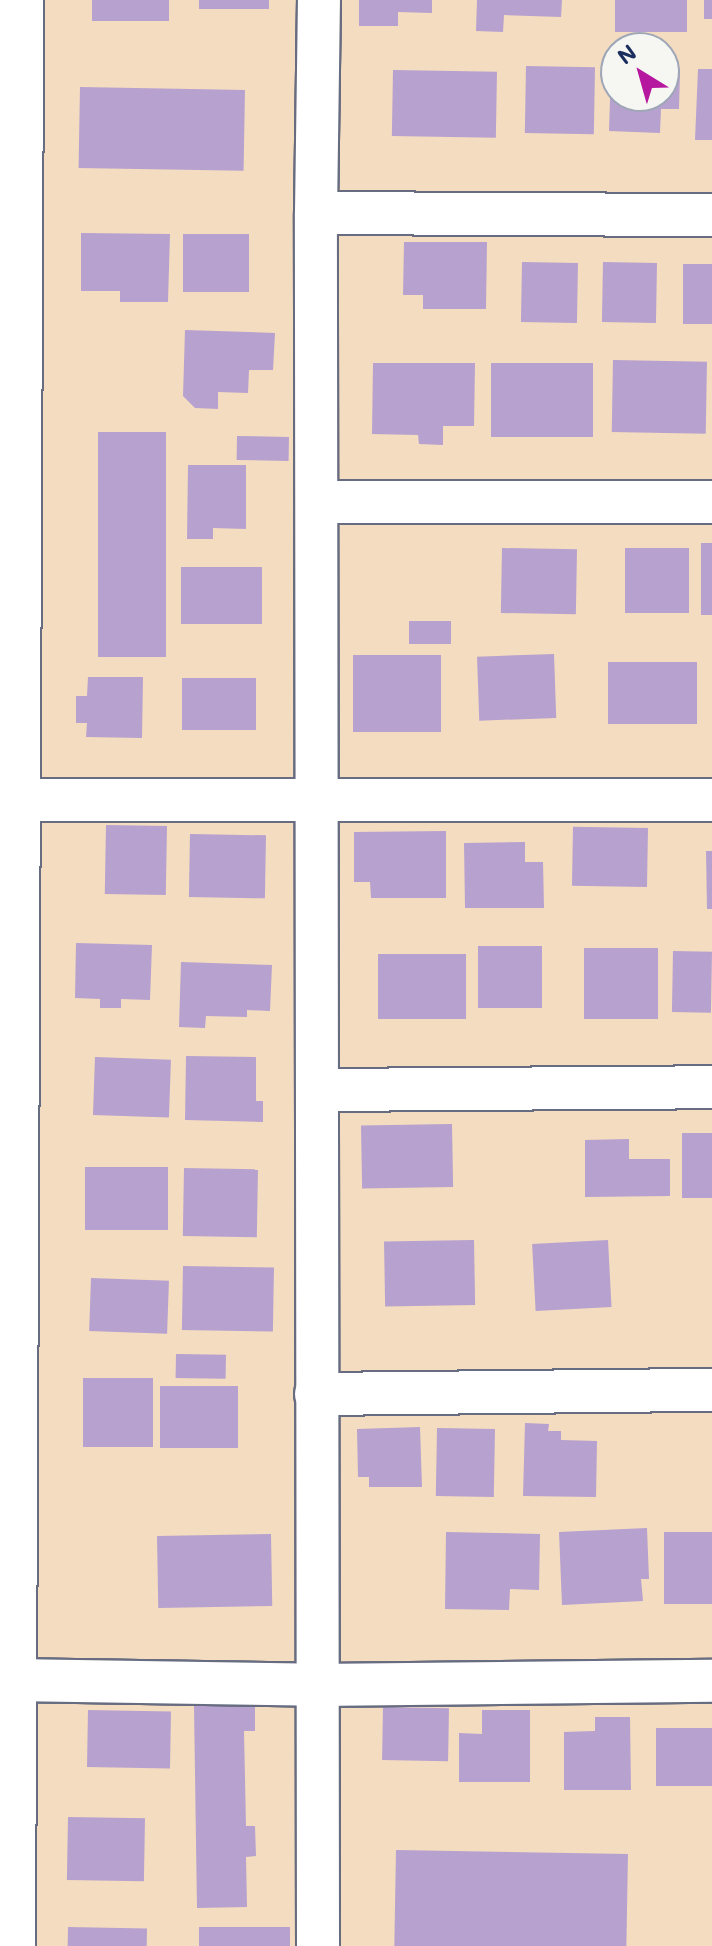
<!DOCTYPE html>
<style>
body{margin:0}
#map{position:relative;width:712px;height:1946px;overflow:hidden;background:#f3dcbf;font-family:Mali,sans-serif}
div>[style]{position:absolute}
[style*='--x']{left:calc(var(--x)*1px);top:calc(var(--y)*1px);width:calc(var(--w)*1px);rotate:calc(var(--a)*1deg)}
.building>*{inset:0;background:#b7a1cf;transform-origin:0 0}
.roads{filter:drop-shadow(2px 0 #676c80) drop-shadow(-2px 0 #676c80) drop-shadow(0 2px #676c80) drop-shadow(0 -2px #676c80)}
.minor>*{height:42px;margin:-21px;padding:0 21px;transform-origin:21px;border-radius:21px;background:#fff}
.tertiary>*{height:44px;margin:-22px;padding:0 22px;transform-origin:22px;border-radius:22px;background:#fff}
span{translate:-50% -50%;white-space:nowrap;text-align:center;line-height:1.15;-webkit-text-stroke:8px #f6f6f2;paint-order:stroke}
.north{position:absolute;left:600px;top:32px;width:80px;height:80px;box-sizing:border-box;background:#f6f6f2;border:2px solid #9ea6b7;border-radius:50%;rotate:323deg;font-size:22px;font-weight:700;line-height:32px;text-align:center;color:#1b2f5e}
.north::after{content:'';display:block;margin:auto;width:28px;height:36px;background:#b5179e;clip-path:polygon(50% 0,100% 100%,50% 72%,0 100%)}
</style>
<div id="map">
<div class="building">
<div style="left:92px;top:0;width:77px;height:21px"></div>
<div style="left:199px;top:0;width:70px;height:9px"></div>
<div style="clip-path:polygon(359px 0,432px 0,432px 13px,398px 12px,398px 26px,359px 26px)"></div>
<div style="clip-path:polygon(477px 0,562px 0,561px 17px,504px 15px,503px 32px,476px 31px)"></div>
<div style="left:615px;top:0;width:72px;height:32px"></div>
<div style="left:704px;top:0;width:8px;height:19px"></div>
<div style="left:526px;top:66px;width:69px;height:67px;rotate:1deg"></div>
<div style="clip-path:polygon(611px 69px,616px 69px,616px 96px,664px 96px,664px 71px,680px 72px,679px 109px,661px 109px,660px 133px,609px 131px)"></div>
<div style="clip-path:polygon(698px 69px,712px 69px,712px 140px,695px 140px)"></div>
<div style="left:393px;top:70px;width:104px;height:66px;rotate:1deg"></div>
<div style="left:80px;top:87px;width:165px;height:81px;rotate:1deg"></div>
<div style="clip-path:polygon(81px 233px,170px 234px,168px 302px,120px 302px,120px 291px,81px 291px)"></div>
<div style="left:183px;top:234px;width:66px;height:58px"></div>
<div style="clip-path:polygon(404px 242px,487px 242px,486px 309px,423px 309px,423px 295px,403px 295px)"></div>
<div style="left:522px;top:262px;width:56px;height:60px;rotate:1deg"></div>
<div style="left:603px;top:262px;width:54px;height:60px;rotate:1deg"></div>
<div style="left:683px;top:264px;width:29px;height:60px"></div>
<div style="clip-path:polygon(185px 330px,275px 333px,273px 370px,249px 370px,248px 393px,218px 392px,218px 409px,195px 408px,183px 396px)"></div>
<div style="left:613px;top:360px;width:94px;height:72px;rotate:1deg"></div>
<div style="clip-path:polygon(373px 363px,475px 363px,474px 426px,443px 426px,443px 445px,419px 444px,418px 435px,372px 434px)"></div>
<div style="left:491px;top:363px;width:102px;height:74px"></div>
<div style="left:98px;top:432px;width:68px;height:225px"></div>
<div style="left:237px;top:436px;width:52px;height:24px;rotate:1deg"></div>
<div style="clip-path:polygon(188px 465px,246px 465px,246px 529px,213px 528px,213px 539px,187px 539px)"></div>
<div style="left:701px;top:543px;width:11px;height:72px"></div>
<div style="left:502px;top:548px;width:75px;height:65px;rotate:1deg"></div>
<div style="left:625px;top:548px;width:64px;height:65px"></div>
<div style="left:181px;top:567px;width:81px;height:57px"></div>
<div style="left:409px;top:621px;width:42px;height:23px"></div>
<div style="left:554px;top:654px;width:64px;height:77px;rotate:88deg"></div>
<div style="left:353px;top:655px;width:88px;height:77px"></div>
<div style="left:697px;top:662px;width:62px;height:89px;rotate:90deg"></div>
<div style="clip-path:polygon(88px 677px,143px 677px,142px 738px,86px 737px,87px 723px,76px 723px,76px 696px,87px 696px)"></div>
<div style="left:256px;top:678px;width:52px;height:74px;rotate:90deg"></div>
<div style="left:106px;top:825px;width:61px;height:69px;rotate:1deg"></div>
<div style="left:648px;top:828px;width:59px;height:75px;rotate:91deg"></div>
<div style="clip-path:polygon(446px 831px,446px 898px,371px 898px,370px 882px,354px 882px,354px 832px)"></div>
<div style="left:190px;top:834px;width:76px;height:63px;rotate:1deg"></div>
<div style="clip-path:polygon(525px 842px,525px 862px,543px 862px,544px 908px,465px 908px,464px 843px)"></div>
<div style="clip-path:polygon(706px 851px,712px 851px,712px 909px,707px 909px)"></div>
<div style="clip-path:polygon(76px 943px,152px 945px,150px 1000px,121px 999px,121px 1008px,100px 1008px,100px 999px,75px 998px)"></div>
<div style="left:542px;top:946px;width:62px;height:64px;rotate:90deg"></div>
<div style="left:584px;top:948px;width:74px;height:71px"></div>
<div style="left:673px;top:951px;width:39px;height:61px;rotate:1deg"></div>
<div style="left:378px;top:954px;width:88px;height:65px"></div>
<div style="clip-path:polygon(181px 962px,272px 965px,270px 1011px,247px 1010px,247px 1017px,206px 1016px,205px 1028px,179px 1027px)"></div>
<div style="clip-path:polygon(186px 1056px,256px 1057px,256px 1101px,263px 1101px,263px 1122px,185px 1120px)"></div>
<div style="left:95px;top:1057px;width:76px;height:58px;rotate:2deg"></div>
<div style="left:452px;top:1124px;width:63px;height:91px;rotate:89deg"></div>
<div style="left:712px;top:1133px;width:65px;height:30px;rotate:90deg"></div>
<div style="clip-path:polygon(629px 1139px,629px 1159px,670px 1159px,670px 1196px,585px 1197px,585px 1140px)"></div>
<div style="left:85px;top:1167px;width:83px;height:63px"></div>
<div style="left:184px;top:1168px;width:74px;height:68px;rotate:1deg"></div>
<div style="left:474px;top:1240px;width:65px;height:90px;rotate:89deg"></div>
<div style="left:608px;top:1240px;width:67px;height:76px;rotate:87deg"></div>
<div style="left:183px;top:1266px;width:91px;height:64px;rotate:1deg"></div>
<div style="left:91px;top:1278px;width:78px;height:53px;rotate:2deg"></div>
<div style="left:176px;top:1354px;width:50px;height:24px;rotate:1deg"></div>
<div style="left:83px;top:1378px;width:70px;height:69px"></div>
<div style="left:160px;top:1386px;width:78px;height:62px"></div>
<div style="clip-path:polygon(525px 1423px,549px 1424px,548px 1431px,561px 1431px,561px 1440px,597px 1441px,596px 1497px,523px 1496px)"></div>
<div style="clip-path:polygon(420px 1427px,422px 1487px,369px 1487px,369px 1477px,358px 1477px,357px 1429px)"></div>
<div style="left:437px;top:1428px;width:58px;height:68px;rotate:1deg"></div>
<div style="clip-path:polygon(647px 1528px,649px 1579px,641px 1579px,643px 1601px,562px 1605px,559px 1532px)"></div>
<div style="clip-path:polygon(446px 1532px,540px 1534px,539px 1590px,510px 1589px,509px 1610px,445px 1609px)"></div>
<div style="left:664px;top:1532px;width:48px;height:72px"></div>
<div style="left:271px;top:1534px;width:72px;height:114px;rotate:89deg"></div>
<div style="clip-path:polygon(255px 1705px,255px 1731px,244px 1731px,246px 1826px,255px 1826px,256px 1856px,246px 1857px,247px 1907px,197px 1908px,194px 1706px)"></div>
<div style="left:383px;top:1707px;width:66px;height:53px;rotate:1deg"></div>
<div style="left:88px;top:1710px;width:83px;height:57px;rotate:1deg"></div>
<div style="clip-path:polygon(482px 1710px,530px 1710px,530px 1782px,459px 1782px,459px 1733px,482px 1734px)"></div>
<div style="clip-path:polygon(595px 1717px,630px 1717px,631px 1790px,564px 1790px,564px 1732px,595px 1731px)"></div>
<div style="left:656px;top:1728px;width:56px;height:58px"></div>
<div style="left:68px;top:1817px;width:77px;height:63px;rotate:1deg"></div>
<div style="left:396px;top:1850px;width:232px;height:96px;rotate:1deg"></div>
<div style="left:68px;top:1927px;width:79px;height:19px;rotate:1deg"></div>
<div style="left:199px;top:1927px;width:91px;height:19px"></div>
</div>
<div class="roads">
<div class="minor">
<div style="--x:316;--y:213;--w:396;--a:0.3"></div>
<div style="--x:317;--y:502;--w:395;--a:0"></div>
<div style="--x:0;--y:800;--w:712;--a:0"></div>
<div style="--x:318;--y:1090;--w:394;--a:-0.4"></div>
<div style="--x:316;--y:1394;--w:396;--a:-0.6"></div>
<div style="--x:12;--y:1680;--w:304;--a:0.9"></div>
<div style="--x:316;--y:1685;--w:396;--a:-0.6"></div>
<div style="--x:318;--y:1946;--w:1733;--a:-90.07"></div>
<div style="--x:316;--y:213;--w:213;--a:-89.2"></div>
</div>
<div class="tertiary">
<div style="--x:13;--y:1946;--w:1946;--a:-89.76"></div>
</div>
</div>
<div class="north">N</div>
</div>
